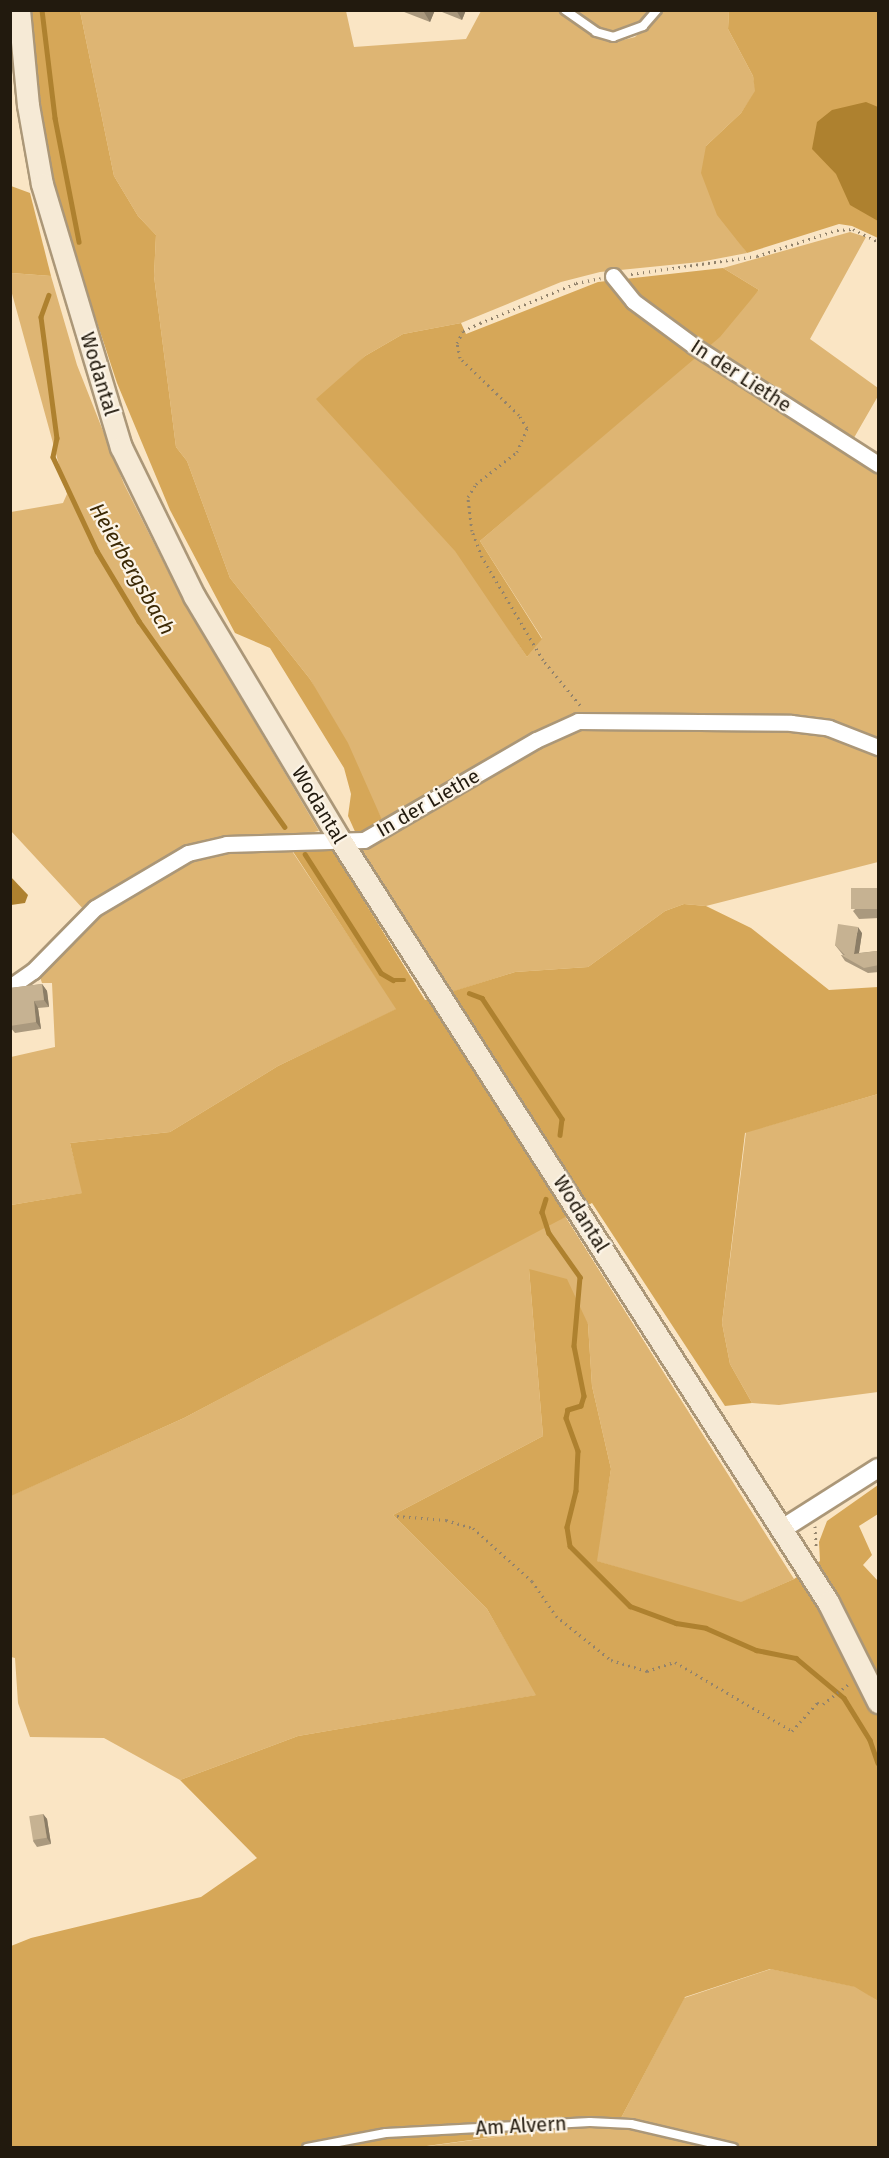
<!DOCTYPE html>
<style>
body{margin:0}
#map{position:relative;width:889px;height:2158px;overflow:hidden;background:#fae5c4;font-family:"Fira Sans",sans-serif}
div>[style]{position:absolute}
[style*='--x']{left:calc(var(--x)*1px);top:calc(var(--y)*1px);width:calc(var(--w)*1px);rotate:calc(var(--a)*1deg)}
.green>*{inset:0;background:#deb573}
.forest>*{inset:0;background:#d6a758}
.water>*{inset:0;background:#ae812f}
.stream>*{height:4.5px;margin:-2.25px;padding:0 2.25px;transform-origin:2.25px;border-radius:2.25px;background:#ae812f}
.path>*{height:3px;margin-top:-1.5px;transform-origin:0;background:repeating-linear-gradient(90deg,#92836c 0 1.5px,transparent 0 6px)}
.roads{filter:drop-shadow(2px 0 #ab9778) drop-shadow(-2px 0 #ab9778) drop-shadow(0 2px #ab9778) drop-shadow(0 -2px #ab9778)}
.service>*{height:8px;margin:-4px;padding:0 4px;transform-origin:4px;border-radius:4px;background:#fff}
.minor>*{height:15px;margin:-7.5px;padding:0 7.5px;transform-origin:7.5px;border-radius:7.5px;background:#fff}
.tertiary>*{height:18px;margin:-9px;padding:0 9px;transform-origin:9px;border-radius:9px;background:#fff}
.secondary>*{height:21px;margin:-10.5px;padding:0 10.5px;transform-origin:10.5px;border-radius:10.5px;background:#f6ead6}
.wall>*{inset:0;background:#aa997e}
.shaded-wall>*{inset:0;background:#8b7d66}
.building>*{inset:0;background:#c6b292;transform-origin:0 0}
span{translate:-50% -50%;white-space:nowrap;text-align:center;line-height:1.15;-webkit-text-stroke:4.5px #fcf4e7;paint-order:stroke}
.street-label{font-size:20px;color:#221a0e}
.water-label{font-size:21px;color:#3c2905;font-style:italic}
.frame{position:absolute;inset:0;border:12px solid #221a0e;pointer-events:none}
</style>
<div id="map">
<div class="green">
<div style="clip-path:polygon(80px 11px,346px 11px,354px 47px,466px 39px,481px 11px,561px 11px,581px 28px,619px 41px,635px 37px,661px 11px,729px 11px,728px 29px,753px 76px,756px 91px,741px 113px,706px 146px,735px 236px,747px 253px,700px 262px,600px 272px,561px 282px,461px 323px,403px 334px,365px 356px,344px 377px,527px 657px,542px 638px,480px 541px,698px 354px,878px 469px,878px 743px,861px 735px,601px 716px,383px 822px,310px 679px,230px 578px,187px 461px,176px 447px,154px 276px,156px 235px,138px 216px,114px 176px)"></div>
<div style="clip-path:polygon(572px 11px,651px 11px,639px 24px,626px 31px,612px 32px,597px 27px)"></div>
<div style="clip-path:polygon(850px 232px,866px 237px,810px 339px,878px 388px,878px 396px,851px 443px,706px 348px,759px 290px,723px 268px)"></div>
<div style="clip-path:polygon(11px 273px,51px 276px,77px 365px,124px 484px,182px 599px,319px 831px,279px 839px,223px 841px,86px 912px,11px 831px,11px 512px,63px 503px,67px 494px,11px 290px)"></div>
<div style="clip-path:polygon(600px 723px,828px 732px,878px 751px,878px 862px,706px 906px,684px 904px,665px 911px,588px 967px,515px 972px,452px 992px,356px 846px,527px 750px,580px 726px)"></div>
<div style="clip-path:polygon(224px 848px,290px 848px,397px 1009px,278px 1066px,170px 1132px,70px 1143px,83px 1193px,11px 1205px,11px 1057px,55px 1047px,52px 983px,42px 983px,39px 974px,110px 902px,192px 857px)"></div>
<div style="clip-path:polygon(878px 1094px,878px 1392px,779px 1405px,752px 1403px,730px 1364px,722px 1323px,746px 1132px)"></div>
<div style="clip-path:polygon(565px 1216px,794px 1579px,740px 1603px,596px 1561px,611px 1469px,592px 1386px,588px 1324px,529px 1269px,543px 1436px,393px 1515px,487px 1609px,537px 1695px,298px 1736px,180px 1780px,104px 1738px,30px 1737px,18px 1703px,15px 1658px,11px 1657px,10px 1496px,184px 1418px)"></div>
<div style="clip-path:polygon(771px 1969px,857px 1987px,878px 2001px,878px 2147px,414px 2148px,620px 2120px,684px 1998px)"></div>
</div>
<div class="forest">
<div style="clip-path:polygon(30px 11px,80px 11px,114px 176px,138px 216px,156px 235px,154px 276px,176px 447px,187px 461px,230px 578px,310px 679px,348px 743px,383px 822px,357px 836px,348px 816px,351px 794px,344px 768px,270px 648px,235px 633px,170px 510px,117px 383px,63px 219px,45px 138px)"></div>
<div style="clip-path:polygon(729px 11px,878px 11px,878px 238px,852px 226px,839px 224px,747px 253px,717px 215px,701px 173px,706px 146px,741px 113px,755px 91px,753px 76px,728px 29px)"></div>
<div style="clip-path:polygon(11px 186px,30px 193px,51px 276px,11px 273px)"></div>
<div style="clip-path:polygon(723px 268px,759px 290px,720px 337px,480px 541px,542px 639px,527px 657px,455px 551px,316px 399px,365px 356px,403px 334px,461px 323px,466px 334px,598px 282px)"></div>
<div style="clip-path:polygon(329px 844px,425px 1000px,515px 972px,588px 967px,665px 911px,684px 904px,706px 906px,751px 928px,829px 990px,878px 987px,878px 1094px,745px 1133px,722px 1323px,730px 1364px,752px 1403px,725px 1406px,592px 1203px,184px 1418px,11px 1496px,11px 1205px,82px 1193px,70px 1143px,170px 1132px,278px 1066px,396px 1009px,290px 847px)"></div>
<div style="clip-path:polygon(529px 1269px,567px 1279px,588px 1324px,592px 1386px,611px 1469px,597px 1561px,741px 1602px,794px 1579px,820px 1561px,819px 1542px,827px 1521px,878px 1485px,878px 1514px,859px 1526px,872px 1555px,863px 1565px,878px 1581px,878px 2001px,855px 1987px,770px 1969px,685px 1997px,620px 2120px,412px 2148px,11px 2148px,11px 1946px,31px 1938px,201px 1897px,257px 1858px,180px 1780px,298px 1736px,536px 1695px,487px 1609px,393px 1515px,543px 1436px)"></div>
</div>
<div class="water">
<div style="clip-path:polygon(866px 102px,878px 107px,878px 221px,850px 205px,836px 174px,812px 149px,817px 122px,832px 110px)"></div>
<div style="clip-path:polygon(10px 876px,28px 895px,25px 903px,11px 905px)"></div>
</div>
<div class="stream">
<div style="--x:42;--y:10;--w:109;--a:83.1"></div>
<div style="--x:55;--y:118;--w:126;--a:79"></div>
<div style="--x:49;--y:295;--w:23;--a:110"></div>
<div style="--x:41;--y:317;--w:122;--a:82.5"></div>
<div style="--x:57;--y:438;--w:19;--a:102"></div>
<div style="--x:53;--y:457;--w:104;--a:64.9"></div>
<div style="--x:97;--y:551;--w:82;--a:59"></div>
<div style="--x:139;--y:621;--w:252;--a:54.7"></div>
<div style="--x:305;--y:854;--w:141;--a:57.4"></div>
<div style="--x:381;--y:973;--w:14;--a:30"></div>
<div style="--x:393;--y:980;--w:11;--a:0"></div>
<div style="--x:469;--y:993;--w:14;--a:21"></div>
<div style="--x:482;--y:998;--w:145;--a:56.5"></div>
<div style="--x:562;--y:1119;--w:16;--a:97"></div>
<div style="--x:546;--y:1199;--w:14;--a:107"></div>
<div style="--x:542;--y:1212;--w:22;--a:72"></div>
<div style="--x:549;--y:1233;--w:54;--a:54.8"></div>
<div style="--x:580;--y:1277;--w:69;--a:95"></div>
<div style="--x:574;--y:1346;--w:51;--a:78.7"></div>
<div style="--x:584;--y:1396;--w:10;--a:107"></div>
<div style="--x:581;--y:1406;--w:14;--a:163"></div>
<div style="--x:568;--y:1410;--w:8;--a:104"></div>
<div style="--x:566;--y:1418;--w:35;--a:70"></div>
<div style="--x:578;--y:1451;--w:40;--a:92.9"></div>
<div style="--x:576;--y:1491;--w:37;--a:104"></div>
<div style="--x:567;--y:1527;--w:19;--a:81"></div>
<div style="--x:570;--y:1546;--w:85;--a:45"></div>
<div style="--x:630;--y:1606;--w:49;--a:20.3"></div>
<div style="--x:676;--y:1623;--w:30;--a:9"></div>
<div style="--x:706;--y:1628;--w:55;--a:23.7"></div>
<div style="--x:756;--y:1650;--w:41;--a:11.3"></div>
<div style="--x:796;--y:1658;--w:62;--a:39.8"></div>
<div style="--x:844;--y:1698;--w:49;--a:58.2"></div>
<div style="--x:870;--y:1740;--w:24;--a:71"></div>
</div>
<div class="path">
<div style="--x:631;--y:274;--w:127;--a:-8.1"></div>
<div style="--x:757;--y:256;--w:84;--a:-18"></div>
<div style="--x:837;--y:230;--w:16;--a:-4"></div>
<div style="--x:853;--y:229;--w:28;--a:27"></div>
<div style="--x:580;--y:705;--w:58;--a:-129.4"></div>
<div style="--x:543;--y:660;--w:120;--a:-120.6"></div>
<div style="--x:482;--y:557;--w:28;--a:-111"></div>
<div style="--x:472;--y:531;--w:34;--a:-97"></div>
<div style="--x:468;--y:497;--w:15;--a:-58"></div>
<div style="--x:476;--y:484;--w:52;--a:-38"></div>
<div style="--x:517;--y:452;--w:26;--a:-67"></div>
<div style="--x:527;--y:428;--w:15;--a:-122"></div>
<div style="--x:519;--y:415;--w:82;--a:-136"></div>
<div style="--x:460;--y:358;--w:15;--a:-101"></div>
<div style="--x:457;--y:343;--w:13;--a:-63"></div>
<div style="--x:463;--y:331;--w:19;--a:-25"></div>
<div style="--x:480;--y:323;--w:104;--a:-22.6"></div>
<div style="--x:576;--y:283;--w:25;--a:-11"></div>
<div style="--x:397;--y:1516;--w:49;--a:4.7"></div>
<div style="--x:446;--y:1520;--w:28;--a:17"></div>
<div style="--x:473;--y:1528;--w:79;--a:41.9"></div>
<div style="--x:532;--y:1581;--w:42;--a:55.6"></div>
<div style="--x:556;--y:1616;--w:70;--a:38.7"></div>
<div style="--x:611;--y:1660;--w:38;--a:17"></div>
<div style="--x:647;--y:1671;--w:29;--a:-18"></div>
<div style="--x:675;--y:1662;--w:136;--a:30.5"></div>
<div style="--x:792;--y:1731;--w:38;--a:-48"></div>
<div style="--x:817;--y:1703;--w:6;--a:9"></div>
<div style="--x:823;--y:1704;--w:34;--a:-38"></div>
<div style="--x:815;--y:1526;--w:22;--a:87"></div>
</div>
<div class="roads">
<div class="service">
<div style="--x:565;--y:10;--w:38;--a:35"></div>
<div style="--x:596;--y:32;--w:18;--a:16"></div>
<div style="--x:613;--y:37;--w:32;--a:-20"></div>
<div style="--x:643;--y:26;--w:21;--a:-49"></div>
<div style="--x:307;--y:2148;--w:80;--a:-10.8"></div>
<div style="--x:386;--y:2133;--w:204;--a:-3.1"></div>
<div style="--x:590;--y:2122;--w:41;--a:2.8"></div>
<div style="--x:631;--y:2124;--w:105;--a:13.2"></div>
</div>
<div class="minor">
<div style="--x:613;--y:276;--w:32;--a:51"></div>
<div style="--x:633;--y:301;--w:76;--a:36.4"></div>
<div style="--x:694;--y:346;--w:219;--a:32.7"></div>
<div style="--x:10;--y:987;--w:28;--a:-35"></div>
<div style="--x:33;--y:971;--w:88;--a:-45.5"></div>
<div style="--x:95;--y:908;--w:108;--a:-30.6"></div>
<div style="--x:188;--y:853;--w:39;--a:-13"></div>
<div style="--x:226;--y:844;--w:138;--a:-1.7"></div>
<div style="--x:364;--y:840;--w:199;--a:-30.2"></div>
<div style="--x:536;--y:740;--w:46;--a:-24.3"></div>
<div style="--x:578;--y:721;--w:213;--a:0.5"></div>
<div style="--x:791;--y:723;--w:38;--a:7"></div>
<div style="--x:829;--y:728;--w:53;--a:21.2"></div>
</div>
<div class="tertiary">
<div style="--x:782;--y:1529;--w:114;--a:-32.4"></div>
</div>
<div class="secondary">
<div style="--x:19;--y:10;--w:95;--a:84.6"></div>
<div style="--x:28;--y:105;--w:80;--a:80"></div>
<div style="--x:42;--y:184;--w:275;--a:73.3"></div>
<div style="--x:121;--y:447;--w:166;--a:63.9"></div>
<div style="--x:194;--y:596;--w:282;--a:59.1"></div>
<div style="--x:339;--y:838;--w:907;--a:57.38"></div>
<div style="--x:828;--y:1602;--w:112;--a:63.4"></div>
</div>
</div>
<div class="wall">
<div style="clip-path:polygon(399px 10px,435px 10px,430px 22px)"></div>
<div style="clip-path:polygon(437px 10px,466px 10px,462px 20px)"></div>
<div style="clip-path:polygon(879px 888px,879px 918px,859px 919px,853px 911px)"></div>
<div style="clip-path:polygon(862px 933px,859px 953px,877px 951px,879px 953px,879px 972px,868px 973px,845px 961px,841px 955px,843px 955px,835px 945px)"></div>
<div style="clip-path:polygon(42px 984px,47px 991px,49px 1007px,38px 1008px,41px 1029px,15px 1033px,10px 1027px,10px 988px)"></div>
<div style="clip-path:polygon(43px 1814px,47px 1819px,51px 1844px,37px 1847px,33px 1841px)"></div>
</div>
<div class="shaded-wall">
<div style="clip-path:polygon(425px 10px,435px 10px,430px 22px,424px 12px)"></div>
<div style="clip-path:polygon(456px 10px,466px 10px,462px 20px)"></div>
<div style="clip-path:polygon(858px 927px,862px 933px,858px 959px,854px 954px)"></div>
<div style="clip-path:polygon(42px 984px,47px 991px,49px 1007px,44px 1000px)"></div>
<div style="clip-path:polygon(34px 1001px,38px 1008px,41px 1029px,36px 1022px)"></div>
<div style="clip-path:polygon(43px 1814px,47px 1819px,51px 1844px,47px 1838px)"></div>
</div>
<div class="building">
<div style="left:879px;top:888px;width:21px;height:28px;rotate:90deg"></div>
<div style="clip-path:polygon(838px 924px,858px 927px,854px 954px,877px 951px,879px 957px,879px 965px,864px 968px,841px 955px,845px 955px,835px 945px)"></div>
<div style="clip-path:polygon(42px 984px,44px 1000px,34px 1001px,36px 1022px,10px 1026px,10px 988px)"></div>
<div style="left:43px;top:1814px;width:24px;height:14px;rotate:81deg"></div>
</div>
<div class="street-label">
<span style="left:99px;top:374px;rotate:73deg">Wodantal</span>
<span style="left:741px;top:376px;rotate:33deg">In der Liethe</span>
<span style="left:428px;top:803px;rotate:-30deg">In der Liethe</span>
<span style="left:319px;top:805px;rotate:59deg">Wodantal</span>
<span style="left:581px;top:1214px;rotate:58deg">Wodantal</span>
<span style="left:521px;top:2126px;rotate:-3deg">Am Alvern</span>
</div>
<div class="water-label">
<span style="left:132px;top:569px;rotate:60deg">Heierbergsbach</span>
</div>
<div class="frame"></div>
</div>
